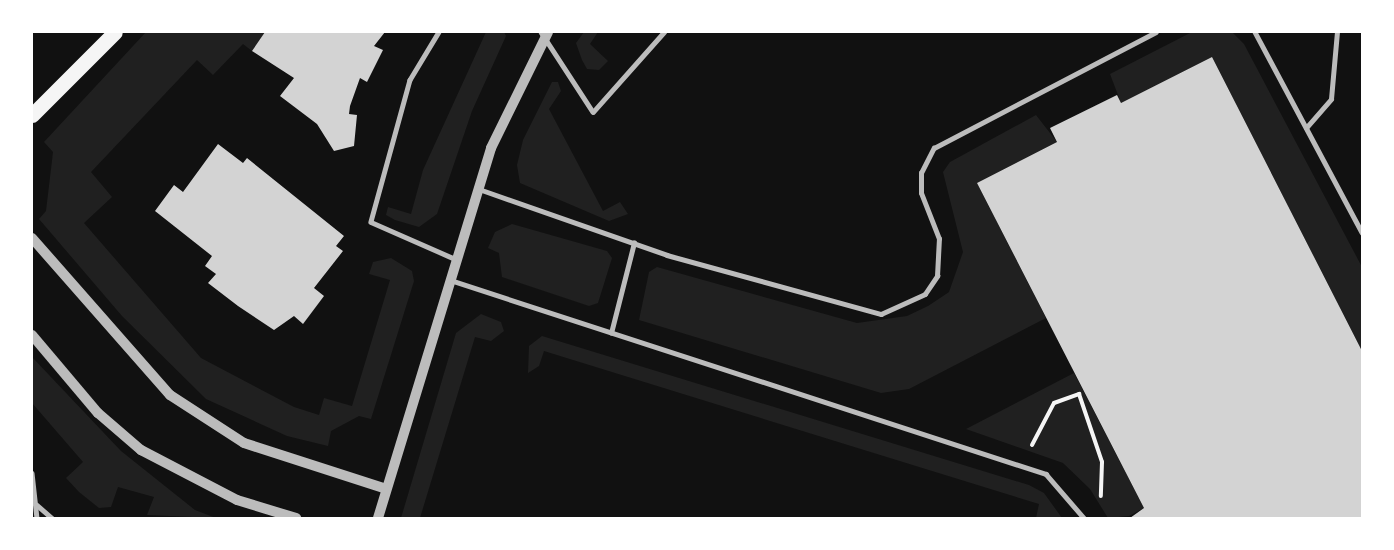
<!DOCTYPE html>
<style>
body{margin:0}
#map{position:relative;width:1394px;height:550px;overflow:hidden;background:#111;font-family:Signika,sans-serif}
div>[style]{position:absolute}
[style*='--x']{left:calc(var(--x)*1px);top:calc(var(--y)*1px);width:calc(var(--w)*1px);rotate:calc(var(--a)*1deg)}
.green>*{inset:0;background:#202020}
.building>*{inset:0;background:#d3d3d3}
.path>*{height:4px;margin:-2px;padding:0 2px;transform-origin:2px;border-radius:2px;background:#f5f5f5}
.service>*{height:4.5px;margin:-2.25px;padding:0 2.25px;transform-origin:2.25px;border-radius:2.25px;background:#bcbcbc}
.tertiary>*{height:10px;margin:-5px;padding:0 5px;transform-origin:5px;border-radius:5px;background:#bcbcbc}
.primary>*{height:15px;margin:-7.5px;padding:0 7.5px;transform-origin:7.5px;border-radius:7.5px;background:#f5f5f5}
span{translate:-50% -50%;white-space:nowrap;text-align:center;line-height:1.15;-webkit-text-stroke:6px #fff;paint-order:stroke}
.frame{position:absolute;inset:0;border:33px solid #fff;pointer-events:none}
</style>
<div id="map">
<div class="green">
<div style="clip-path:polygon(146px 32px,265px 32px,252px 51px,243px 44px,213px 75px,197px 60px,91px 172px,112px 197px,84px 223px,201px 358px,294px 407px,319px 415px,324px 398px,352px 406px,390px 280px,369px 274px,373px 262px,391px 258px,412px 271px,414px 281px,371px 419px,359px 416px,331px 431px,328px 446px,287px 436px,206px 399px,122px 316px,39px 219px,46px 211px,53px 152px,44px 142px)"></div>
<div style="clip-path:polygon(486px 32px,504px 32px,506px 36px,472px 111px,437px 214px,419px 227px,395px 220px,386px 215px,388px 207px,411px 214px,423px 170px)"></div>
<div style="clip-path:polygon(584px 32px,598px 32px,590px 44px,608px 61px,599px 70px,587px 69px,582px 60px,576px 43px)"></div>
<div style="clip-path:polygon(1192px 32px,1232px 32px,1244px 44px,1362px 267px,1362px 351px,1212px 57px,1121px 103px,1110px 74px)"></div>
<div style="clip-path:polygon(552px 82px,558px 82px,561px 91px,549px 109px,603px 211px,620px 202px,628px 214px,609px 221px,520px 183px,517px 165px,523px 140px)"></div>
<div style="clip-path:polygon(1036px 115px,1057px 142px,977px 183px,1046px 318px,909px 389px,881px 393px,639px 320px,649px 272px,657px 267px,857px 323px,907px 316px,928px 306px,949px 292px,963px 252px,943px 172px,950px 162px)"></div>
<div style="clip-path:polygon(512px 224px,607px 251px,612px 258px,598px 303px,589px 306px,502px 277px,499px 253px,488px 248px,495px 232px)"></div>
<div style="clip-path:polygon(481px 314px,501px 322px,504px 331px,491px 341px,475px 337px,420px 518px,401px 518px,456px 333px)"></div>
<div style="clip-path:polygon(542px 336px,1029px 485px,1044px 493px,1062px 518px,1036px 518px,1039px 504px,544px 351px,539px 366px,528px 373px,529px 346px)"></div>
<div style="clip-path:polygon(32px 357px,121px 451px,195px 510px,216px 518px,147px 515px,154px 497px,118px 487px,111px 507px,99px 508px,79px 492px,66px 478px,83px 462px,32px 403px)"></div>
<div style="clip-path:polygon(1074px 373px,1144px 508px,1129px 516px,1108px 518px,1090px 489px,1063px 463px,966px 429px)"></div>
</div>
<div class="building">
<div style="clip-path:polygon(265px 32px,385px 32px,374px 46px,383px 50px,367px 82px,360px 78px,350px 106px,349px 114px,357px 115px,354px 146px,334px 151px,317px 124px,280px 96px,294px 78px,252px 51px)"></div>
<div style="clip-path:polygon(1212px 57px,1362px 351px,1362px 518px,1130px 518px,1144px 508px,977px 183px,1057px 142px,1050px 128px,1117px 95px,1121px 103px)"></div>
<div style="clip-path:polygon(218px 144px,243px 163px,247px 158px,344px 236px,336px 246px,343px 251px,314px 288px,324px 296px,303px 324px,294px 316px,274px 330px,238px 306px,208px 283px,216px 274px,205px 266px,212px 256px,155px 211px,174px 185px,183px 192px)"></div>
</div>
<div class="path">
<div style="--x:1032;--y:445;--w:47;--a:-62.4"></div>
<div style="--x:1054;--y:403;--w:27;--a:-20"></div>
<div style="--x:1079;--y:394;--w:72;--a:71.3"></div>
<div style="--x:1102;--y:462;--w:34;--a:92"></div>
</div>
<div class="service">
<div style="--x:439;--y:32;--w:56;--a:121.1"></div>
<div style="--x:410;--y:80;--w:147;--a:105.4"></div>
<div style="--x:371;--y:222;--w:90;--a:23.7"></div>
<div style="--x:541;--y:32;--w:95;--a:57"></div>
<div style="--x:593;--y:112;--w:107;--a:-48.4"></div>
<div style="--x:1255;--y:32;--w:227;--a:61.9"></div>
<div style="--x:1306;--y:128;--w:38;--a:-49"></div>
<div style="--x:1331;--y:99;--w:67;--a:-84.9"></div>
<div style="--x:479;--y:189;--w:199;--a:19.3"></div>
<div style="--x:667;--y:255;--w:222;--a:15.4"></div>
<div style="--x:881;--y:314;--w:48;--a:-24.4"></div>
<div style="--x:925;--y:294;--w:22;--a:-56"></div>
<div style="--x:937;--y:276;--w:37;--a:-87"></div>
<div style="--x:939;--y:239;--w:49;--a:-111.4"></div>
<div style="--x:921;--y:193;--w:20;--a:-90"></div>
<div style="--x:921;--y:173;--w:28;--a:-63"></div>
<div style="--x:934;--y:148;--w:250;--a:-27.6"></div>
<div style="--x:450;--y:280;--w:627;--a:18.03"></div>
<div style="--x:1046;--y:474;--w:58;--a:49.2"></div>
<div style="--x:611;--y:333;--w:93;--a:-75.7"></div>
<div style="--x:32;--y:473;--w:45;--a:83.7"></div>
<div style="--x:37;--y:505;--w:20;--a:41"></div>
</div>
<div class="tertiary">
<div style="--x:32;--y:238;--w:209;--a:48.7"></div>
<div style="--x:170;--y:395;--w:88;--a:33"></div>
<div style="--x:244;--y:443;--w:149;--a:17.9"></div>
<div style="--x:32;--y:335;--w:102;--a:49.8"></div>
<div style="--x:98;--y:413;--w:57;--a:40.7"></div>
<div style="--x:141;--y:450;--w:108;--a:27.5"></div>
<div style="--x:237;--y:500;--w:62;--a:17"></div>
<div style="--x:378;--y:518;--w:387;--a:-73"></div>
<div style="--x:491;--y:148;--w:129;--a:-63.8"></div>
</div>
<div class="primary">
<div style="--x:32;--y:115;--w:117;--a:-45"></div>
</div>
<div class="frame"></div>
</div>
